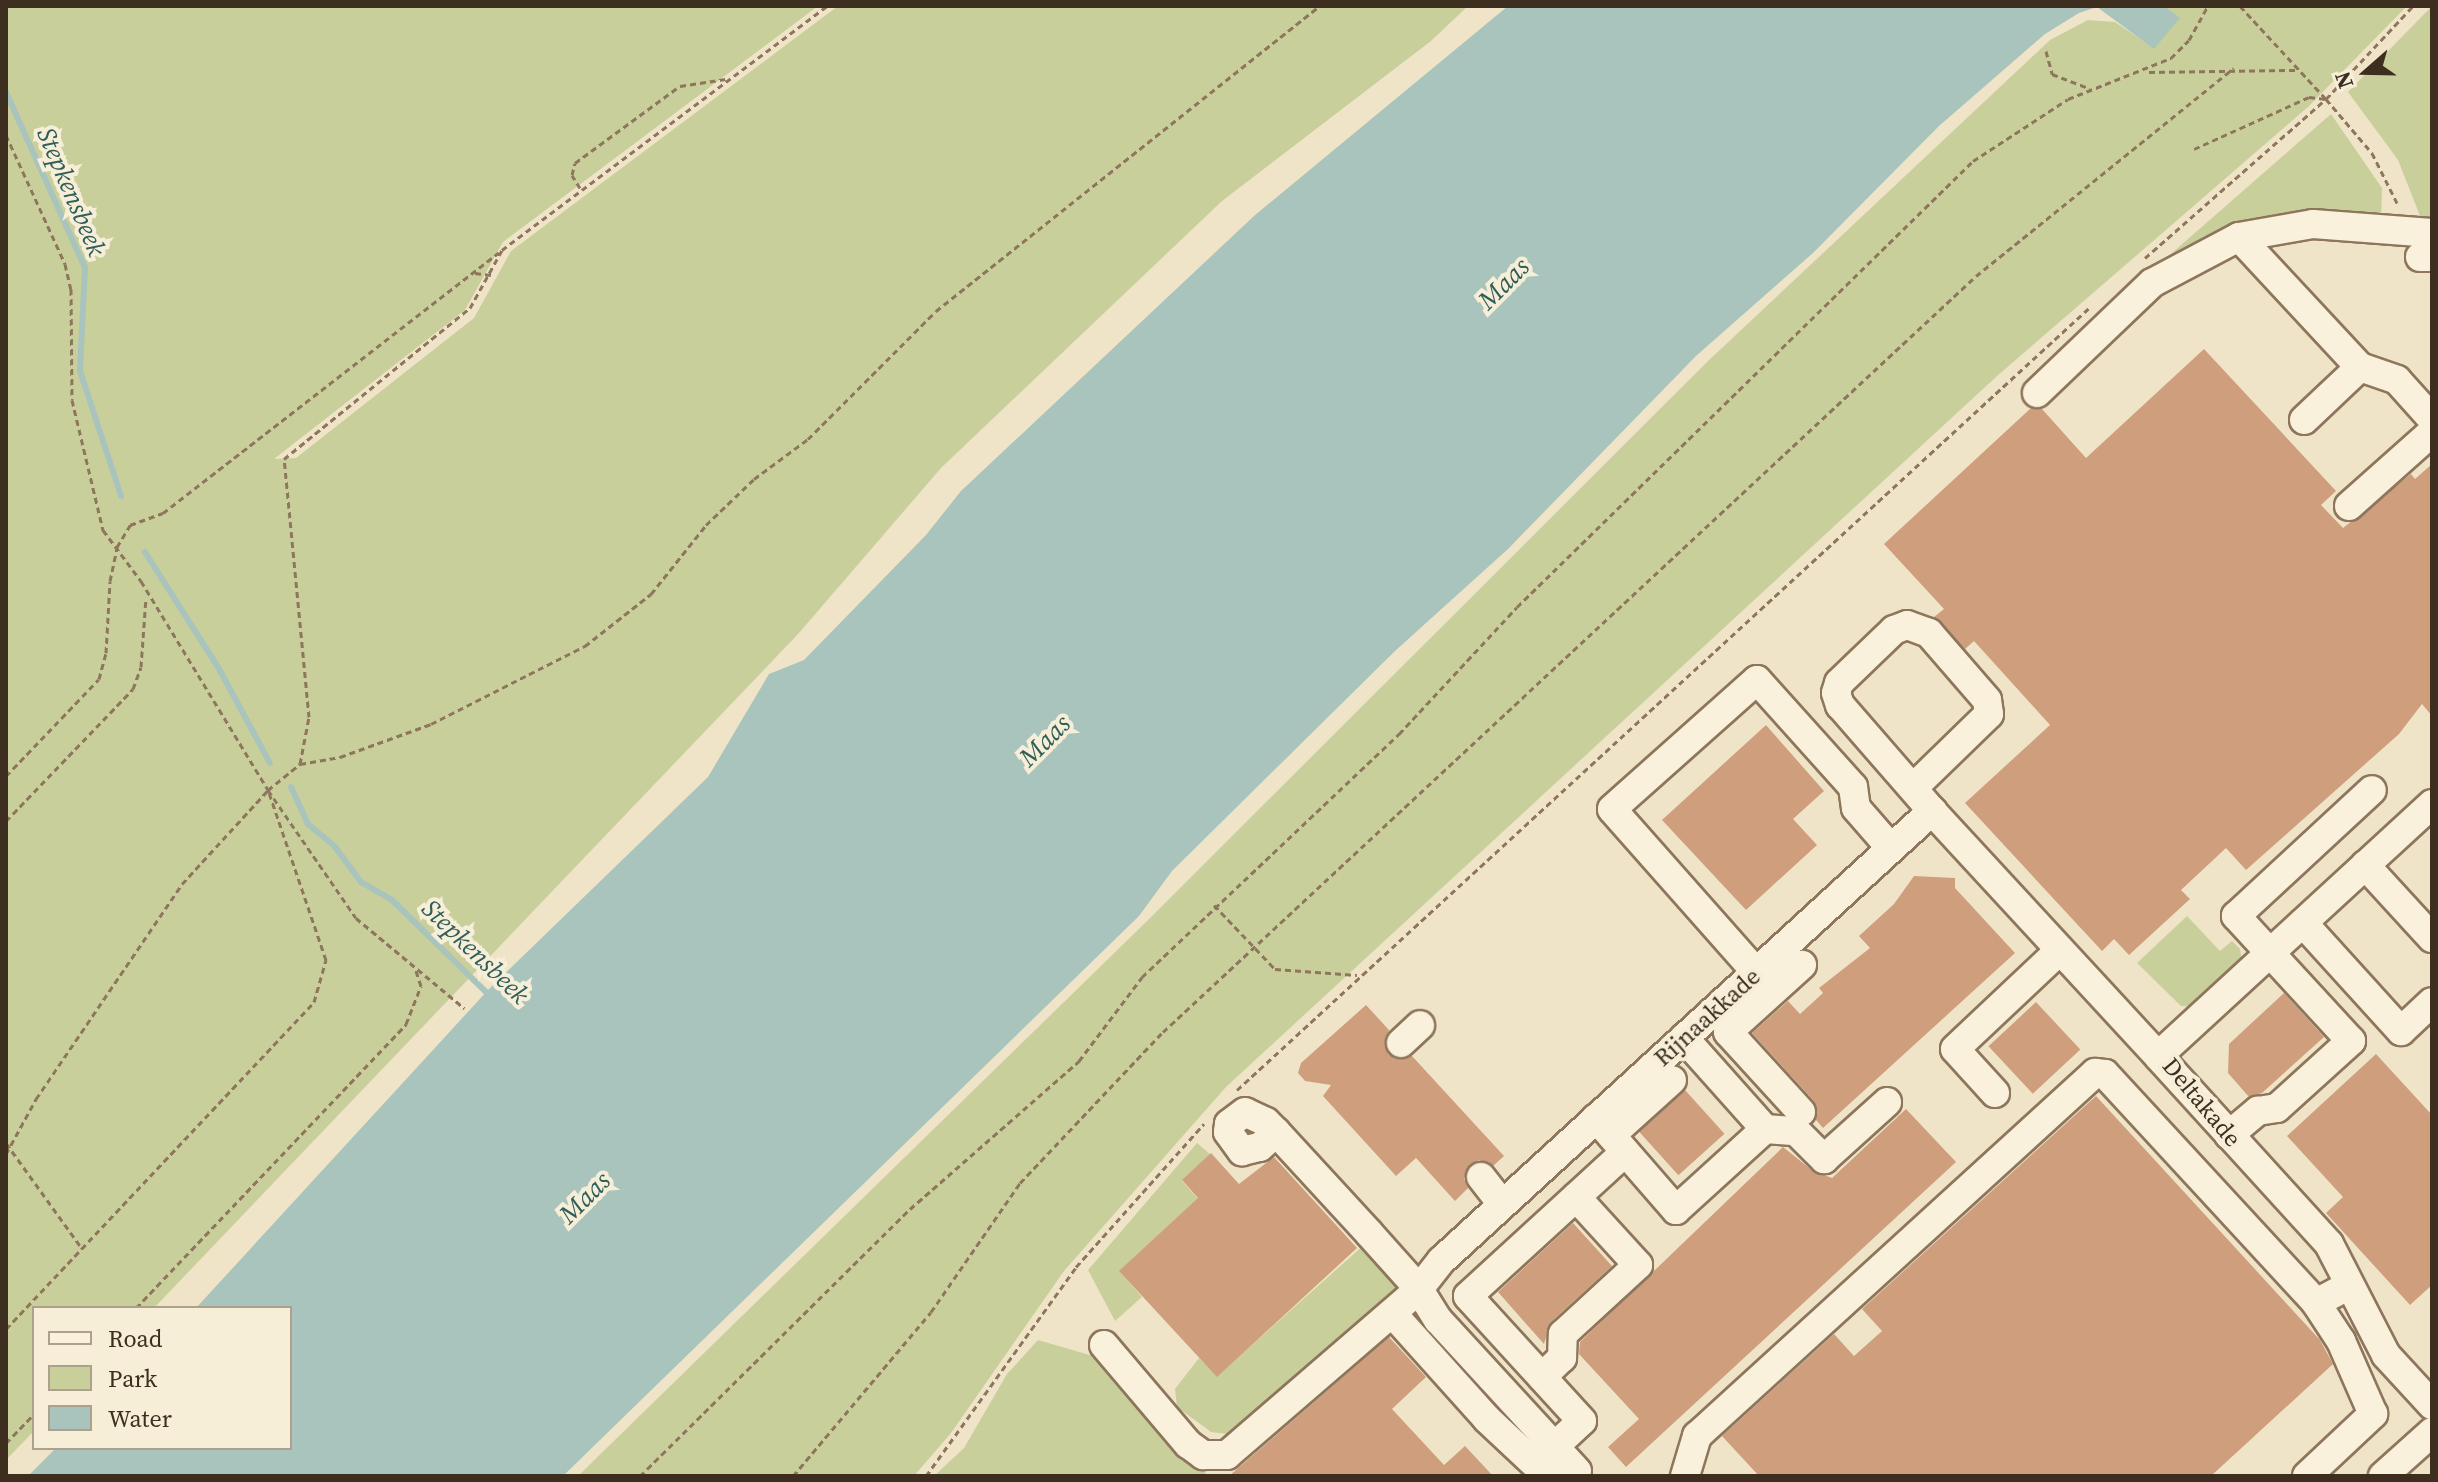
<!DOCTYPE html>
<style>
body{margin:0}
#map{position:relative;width:2438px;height:1482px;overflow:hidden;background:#f0e4c8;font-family:"Source Serif 4",serif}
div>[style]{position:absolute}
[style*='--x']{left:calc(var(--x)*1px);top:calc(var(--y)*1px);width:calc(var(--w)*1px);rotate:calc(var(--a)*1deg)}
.green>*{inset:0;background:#c9cf9b}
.water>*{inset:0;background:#a9c4bc}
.stream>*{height:6px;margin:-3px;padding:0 3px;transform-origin:3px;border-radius:3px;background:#a9c4bc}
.building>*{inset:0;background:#cf9f7d;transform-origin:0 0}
.path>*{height:3px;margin-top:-1.5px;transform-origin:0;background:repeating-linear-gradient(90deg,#8d765c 0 6px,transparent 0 10px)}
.roads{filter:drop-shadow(2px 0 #8d765c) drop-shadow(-2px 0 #8d765c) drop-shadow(0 2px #8d765c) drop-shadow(0 -2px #8d765c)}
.minor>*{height:28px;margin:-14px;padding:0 14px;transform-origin:14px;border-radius:14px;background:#faf1dc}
span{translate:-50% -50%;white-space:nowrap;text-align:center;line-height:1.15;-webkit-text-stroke:8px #f7eed8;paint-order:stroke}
.street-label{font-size:24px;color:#3d2e20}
.water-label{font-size:26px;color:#2f5d5a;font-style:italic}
.frame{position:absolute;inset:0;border:8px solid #3d2e20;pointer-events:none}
.legend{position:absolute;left:32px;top:1306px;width:260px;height:144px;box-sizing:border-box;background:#f7eed8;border:2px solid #ada18e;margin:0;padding:10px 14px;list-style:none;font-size:24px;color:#3d2e20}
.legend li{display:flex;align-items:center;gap:16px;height:40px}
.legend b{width:40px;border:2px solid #ada18e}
.north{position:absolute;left:2326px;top:32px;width:80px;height:80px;-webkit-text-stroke:6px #f7eed8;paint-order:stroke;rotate:250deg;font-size:22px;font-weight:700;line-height:32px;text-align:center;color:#3d2e20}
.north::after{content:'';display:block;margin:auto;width:28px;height:36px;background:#3d2e20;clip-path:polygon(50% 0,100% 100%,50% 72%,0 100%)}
</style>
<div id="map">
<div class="green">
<div style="clip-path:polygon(6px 6px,818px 6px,503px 242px,465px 310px,274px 459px,296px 458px,474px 318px,511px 251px,838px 6px,1468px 6px,1431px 41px,1222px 201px,941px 468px,799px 633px,154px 1308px,34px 1308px,34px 1431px,6px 1460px)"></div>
<div style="clip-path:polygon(2164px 6px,2407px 6px,2308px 107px,1996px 377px,1226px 1087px,1064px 1271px,951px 1433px,914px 1476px,578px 1476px,1147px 921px,1707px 362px,2050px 40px,2088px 20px,2115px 22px,2154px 48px,2179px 18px)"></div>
<div style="clip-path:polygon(2432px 6px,2432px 222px,2422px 221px,2398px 160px,2348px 92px)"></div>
<div style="clip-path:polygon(2331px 114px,2382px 188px,2381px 218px,2240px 225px,2164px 260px)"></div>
<div style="clip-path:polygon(2187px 916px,2220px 951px,2232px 941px,2240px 949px,2242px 963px,2196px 1007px,2181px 1006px,2137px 963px)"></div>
<div style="clip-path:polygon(1197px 1143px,1211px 1155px,1182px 1181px,1199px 1200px,1121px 1273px,1142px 1297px,1115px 1321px,1088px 1270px)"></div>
<div style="clip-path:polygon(1365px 1244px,1374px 1247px,1400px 1289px,1236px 1435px,1211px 1432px,1177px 1407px,1175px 1389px,1199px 1358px,1217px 1376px)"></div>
<div style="clip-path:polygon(1038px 1340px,1107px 1360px,1208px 1476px,934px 1476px,964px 1448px,1007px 1374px)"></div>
</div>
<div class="water">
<div style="clip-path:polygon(1508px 6px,2164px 6px,2180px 18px,2154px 49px,2097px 7px,2079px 13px,2045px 34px,1939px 126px,1813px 253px,1696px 356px,1508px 549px,1395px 651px,1172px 871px,1139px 916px,563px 1476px,28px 1476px,56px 1448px,290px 1448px,290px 1308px,196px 1308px,489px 989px,708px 777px,769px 674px,804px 660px,926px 535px,961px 491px,1254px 216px)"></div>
</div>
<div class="stream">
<div style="--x:6;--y:92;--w:193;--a:65.8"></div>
<div style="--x:85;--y:268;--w:103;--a:92.8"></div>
<div style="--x:80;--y:371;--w:132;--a:71.8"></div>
<div style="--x:145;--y:552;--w:136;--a:57.6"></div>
<div style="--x:218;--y:667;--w:109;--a:61.6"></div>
<div style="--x:291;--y:787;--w:41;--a:65.3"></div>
<div style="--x:308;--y:824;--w:35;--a:40"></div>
<div style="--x:335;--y:847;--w:44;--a:53.4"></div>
<div style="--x:361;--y:882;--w:36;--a:30"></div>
<div style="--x:392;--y:900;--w:140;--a:44.4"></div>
</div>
<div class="building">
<div style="clip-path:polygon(2204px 349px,2336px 491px,2321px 505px,2343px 528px,2411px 474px,2415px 479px,2432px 464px,2432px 716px,2422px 704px,2399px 734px,2246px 870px,2226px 848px,2181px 890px,2190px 899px,2129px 955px,2114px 939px,2102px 951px,1965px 803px,2050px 725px,1974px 641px,1965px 649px,1934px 617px,1944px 609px,1884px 544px,2031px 408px,2042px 409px,2086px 458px)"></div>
<div style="clip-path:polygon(1766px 725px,1824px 791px,1793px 819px,1817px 845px,1746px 910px,1662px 820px)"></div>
<div style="clip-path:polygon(1914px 876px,1955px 878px,1955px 888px,2015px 953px,1823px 1128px,1816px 1120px,1814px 1101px,1752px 1033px,1788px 1001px,1800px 1014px,1823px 993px,1819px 988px,1870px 948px,1859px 936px,1894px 904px)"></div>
<div style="clip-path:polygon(2284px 993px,2324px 1037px,2262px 1093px,2249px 1097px,2228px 1073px,2229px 1044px)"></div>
<div style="left:2036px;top:1002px;width:65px;height:65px;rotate:47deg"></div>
<div style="clip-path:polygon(1366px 1005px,1389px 1030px,1385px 1039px,1388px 1054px,1397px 1059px,1412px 1056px,1504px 1156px,1493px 1166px,1479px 1160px,1470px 1164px,1464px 1179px,1468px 1188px,1455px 1201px,1416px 1158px,1396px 1176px,1323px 1096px,1331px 1085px,1305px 1081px,1298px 1073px,1301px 1063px)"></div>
<div style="clip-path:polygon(2376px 1054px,2432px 1115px,2432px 1285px,2410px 1305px,2326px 1213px,2343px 1197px,2287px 1136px)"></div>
<div style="left:1685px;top:1090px;width:59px;height:62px;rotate:48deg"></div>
<div style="clip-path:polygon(2096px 1096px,2320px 1340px,2333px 1364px,2211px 1476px,1759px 1476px,1722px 1436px,1834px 1334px,1854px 1356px,1882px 1331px,1862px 1309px)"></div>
<div style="clip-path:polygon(1906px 1109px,1956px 1162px,1626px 1467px,1608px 1447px,1639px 1419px,1579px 1354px,1580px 1342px,1783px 1147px,1813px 1171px,1832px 1178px)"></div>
<div style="clip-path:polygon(1211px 1153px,1239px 1184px,1274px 1157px,1357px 1248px,1217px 1377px,1119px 1271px,1198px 1198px,1182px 1180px)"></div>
<div style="clip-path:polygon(1573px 1223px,1612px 1266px,1551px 1322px,1544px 1344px,1498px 1292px)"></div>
<div style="clip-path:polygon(1389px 1337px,1426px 1377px,1392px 1409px,1444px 1465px,1465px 1446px,1493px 1476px,1229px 1476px)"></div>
</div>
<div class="path">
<div style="--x:2240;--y:6;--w:127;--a:47.2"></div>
<div style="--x:2046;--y:51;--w:24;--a:75"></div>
<div style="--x:2052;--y:74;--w:40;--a:21"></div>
<div style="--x:2149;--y:72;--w:147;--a:-0.8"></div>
<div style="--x:6;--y:135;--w:142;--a:65.4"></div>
<div style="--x:65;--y:264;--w:26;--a:77"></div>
<div style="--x:71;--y:289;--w:111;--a:89.5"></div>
<div style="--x:72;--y:400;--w:134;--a:76.6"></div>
<div style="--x:103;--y:530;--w:64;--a:53.3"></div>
<div style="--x:141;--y:581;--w:245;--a:58.7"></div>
<div style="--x:268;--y:790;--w:155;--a:55.5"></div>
<div style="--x:356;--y:918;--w:141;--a:39.8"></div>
<div style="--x:2194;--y:149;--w:126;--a:-24.3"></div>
<div style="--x:2309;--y:97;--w:17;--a:7"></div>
<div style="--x:2326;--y:99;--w:71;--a:49.6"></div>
<div style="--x:2372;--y:153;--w:58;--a:63.4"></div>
<div style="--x:580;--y:188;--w:15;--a:-122"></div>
<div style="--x:572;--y:175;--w:12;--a:-76"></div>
<div style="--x:575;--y:163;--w:130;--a:-36.3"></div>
<div style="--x:680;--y:86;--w:46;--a:-8.8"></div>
<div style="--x:2145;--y:258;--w:241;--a:-41.3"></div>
<div style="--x:2326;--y:99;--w:127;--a:-46.9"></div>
<div style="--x:475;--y:273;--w:16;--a:7"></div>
<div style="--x:300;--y:764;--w:48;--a:-79.2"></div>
<div style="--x:309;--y:717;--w:259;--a:-95.5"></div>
<div style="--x:284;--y:459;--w:240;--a:-39.1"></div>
<div style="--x:470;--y:308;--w:66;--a:-61.1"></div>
<div style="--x:502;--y:250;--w:406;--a:-36.9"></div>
<div style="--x:6;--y:776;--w:134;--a:-46.2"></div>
<div style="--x:99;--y:679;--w:27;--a:-75"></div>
<div style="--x:106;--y:653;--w:72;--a:-86.8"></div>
<div style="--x:110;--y:581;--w:35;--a:-78"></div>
<div style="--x:117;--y:547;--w:26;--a:-59"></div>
<div style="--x:130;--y:525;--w:35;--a:-20"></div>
<div style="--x:163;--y:513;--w:425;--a:-37.8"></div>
<div style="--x:6;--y:821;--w:183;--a:-46.1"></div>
<div style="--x:133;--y:689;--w:23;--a:-70"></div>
<div style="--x:141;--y:667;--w:69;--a:-85.9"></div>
<div style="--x:1214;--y:905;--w:88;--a:46.4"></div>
<div style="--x:1275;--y:969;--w:82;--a:4.2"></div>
<div style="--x:1237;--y:1090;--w:1156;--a:-42.55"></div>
<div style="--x:6;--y:1143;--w:128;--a:54.2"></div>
<div style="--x:6;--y:1154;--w:63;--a:-61.4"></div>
<div style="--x:36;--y:1099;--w:260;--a:-55.8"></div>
<div style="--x:182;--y:884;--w:127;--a:-47.5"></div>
<div style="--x:268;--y:790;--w:41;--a:-39.1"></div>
<div style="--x:300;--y:764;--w:41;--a:-9.9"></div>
<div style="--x:340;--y:757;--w:97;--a:-19.9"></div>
<div style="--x:431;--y:724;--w:173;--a:-26.9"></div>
<div style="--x:585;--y:646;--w:84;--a:-38.2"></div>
<div style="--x:651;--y:594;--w:88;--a:-51.4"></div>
<div style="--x:706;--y:525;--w:66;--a:-43.8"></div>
<div style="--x:754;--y:479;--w:67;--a:-36.5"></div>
<div style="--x:808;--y:439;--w:181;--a:-45"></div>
<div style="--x:936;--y:311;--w:490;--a:-38.5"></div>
<div style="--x:136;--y:1308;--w:392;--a:-46.4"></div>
<div style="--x:406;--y:1024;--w:41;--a:-68.5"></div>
<div style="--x:421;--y:986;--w:19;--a:-108"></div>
<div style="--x:6;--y:1329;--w:449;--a:-46.7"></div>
<div style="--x:314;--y:1002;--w:44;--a:-74.1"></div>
<div style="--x:326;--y:960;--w:176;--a:-108.8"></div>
<div style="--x:6;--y:1443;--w:40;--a:-46"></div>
<div style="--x:640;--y:1476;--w:380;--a:-44.7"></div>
<div style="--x:910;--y:1209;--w:225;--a:-41.2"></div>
<div style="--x:1079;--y:1061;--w:105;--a:-53.1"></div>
<div style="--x:1142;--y:977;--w:354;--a:-43.4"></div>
<div style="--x:1399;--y:734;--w:173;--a:-47.1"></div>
<div style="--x:1517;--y:607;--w:638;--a:-44.36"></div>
<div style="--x:1973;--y:161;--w:113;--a:-33.1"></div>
<div style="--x:2068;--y:99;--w:111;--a:-21.7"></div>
<div style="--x:2171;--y:58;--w:25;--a:-45"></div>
<div style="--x:2189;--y:40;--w:39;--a:-61"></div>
<div style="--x:793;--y:1476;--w:214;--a:-49.9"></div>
<div style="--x:931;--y:1312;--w:157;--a:-55.4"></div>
<div style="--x:1020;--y:1183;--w:208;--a:-46.6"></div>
<div style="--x:1163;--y:1032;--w:1110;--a:-42.92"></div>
<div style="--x:1976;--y:276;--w:331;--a:-38.9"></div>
<div style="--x:926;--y:1476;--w:257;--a:-54.3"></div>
<div style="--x:1076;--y:1267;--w:192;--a:-48.2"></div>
</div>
<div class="roads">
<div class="minor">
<div style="--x:2239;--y:237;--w:178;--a:47.1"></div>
<div style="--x:2360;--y:367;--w:39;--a:19"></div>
<div style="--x:2397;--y:380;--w:52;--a:48.1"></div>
<div style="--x:2420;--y:257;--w:12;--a:0"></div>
<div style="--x:2037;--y:393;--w:159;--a:-43.7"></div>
<div style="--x:2152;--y:283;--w:98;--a:-27.9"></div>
<div style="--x:2239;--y:237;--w:75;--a:-10"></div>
<div style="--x:2313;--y:224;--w:119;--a:4.3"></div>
<div style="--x:2304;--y:420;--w:77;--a:-43.4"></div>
<div style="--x:2349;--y:506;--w:111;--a:-41.7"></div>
<div style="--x:1913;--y:788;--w:106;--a:-44.2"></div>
<div style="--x:1989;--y:714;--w:14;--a:-98"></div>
<div style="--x:1987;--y:700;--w:89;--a:-130.9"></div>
<div style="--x:1929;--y:633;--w:23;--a:-160"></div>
<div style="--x:1907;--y:625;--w:14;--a:159"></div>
<div style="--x:1894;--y:630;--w:76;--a:136.1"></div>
<div style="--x:1839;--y:683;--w:10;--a:107"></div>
<div style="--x:1836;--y:693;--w:13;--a:72"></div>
<div style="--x:1840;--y:705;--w:140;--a:49"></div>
<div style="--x:2432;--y:804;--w:372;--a:137.4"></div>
<div style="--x:2158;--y:1056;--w:254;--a:47.7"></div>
<div style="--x:2329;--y:1244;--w:125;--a:62.8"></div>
<div style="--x:2386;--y:1355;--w:68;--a:47.4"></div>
<div style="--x:2365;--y:865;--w:99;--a:47.5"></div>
<div style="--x:2303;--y:923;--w:146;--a:47.8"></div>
<div style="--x:2401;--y:1031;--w:42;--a:-43.1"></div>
<div style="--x:1756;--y:972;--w:217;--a:-131.5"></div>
<div style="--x:1612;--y:809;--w:194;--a:-41.7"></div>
<div style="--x:1757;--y:680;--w:144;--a:48.1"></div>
<div style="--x:1853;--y:787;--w:21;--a:82"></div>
<div style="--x:1856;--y:808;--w:52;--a:48.9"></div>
<div style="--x:1401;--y:1043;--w:26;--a:-43"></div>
<div style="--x:1995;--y:1093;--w:59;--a:-132.3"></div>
<div style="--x:1955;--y:1049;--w:144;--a:-43.3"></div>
<div style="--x:1801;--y:1112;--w:108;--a:-132.4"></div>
<div style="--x:1728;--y:1032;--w:100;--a:-42.2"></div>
<div style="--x:1596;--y:1118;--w:122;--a:49"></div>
<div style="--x:1676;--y:1210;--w:120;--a:-42.3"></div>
<div style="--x:1765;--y:1129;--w:122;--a:-131.7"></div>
<div style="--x:1765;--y:1129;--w:31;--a:4"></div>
<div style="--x:1796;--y:1131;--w:40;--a:45"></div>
<div style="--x:1824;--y:1159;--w:85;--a:-42.1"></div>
<div style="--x:1611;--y:1135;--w:82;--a:-42"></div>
<div style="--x:2229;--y:1135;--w:38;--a:-40"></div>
<div style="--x:2258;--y:1111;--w:19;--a:-9"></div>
<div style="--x:2277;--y:1108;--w:100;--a:-42.2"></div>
<div style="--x:2351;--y:1041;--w:170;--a:-132.6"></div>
<div style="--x:2236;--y:916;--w:185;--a:-42.8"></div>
<div style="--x:1481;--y:1177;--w:34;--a:52"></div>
<div style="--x:1401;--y:1323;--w:129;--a:48.1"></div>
<div style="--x:1487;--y:1419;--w:83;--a:43.1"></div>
<div style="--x:1104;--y:1345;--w:130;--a:49.7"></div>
<div style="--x:1188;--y:1444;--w:19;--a:36"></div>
<div style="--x:1203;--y:1455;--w:24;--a:0"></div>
<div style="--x:1227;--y:1455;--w:254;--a:-40.8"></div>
<div style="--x:1419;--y:1289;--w:75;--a:-131.8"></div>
<div style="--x:1369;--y:1233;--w:137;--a:-132.6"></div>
<div style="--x:1276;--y:1132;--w:14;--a:-135"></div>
<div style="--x:1266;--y:1122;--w:23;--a:-155"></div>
<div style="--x:1245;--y:1112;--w:20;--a:143"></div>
<div style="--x:1229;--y:1124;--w:8;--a:97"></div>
<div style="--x:1228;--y:1132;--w:24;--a:54"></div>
<div style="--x:1242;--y:1151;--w:18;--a:-13"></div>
<div style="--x:1260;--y:1147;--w:22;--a:-43"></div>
<div style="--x:1542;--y:1377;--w:28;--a:-44"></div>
<div style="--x:1562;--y:1358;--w:24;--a:-88"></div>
<div style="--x:1563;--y:1334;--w:102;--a:-42.6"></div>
<div style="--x:1638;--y:1265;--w:92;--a:-132.4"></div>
<div style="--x:1554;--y:1447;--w:38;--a:-43"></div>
<div style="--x:1582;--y:1421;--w:169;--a:-132.4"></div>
<div style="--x:1468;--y:1296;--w:213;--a:-42.5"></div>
<div style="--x:1577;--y:1471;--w:205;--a:-132.6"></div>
<div style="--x:1438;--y:1320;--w:36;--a:-122"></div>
<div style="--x:1419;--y:1289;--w:37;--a:-52"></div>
<div style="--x:1442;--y:1260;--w:665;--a:-42.5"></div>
<div style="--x:1932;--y:811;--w:333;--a:47.3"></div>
<div style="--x:1685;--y:1476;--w:42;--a:-73.3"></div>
<div style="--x:1697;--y:1436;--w:539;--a:-42.37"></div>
<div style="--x:2095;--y:1073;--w:10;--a:6"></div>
<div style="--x:2105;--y:1074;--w:311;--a:47.3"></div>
<div style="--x:2316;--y:1303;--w:38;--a:-28"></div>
<div style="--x:2307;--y:1476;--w:91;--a:-43.2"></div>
<div style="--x:2373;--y:1414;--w:80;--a:-113.7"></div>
<div style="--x:2341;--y:1341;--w:45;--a:-123.3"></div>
<div style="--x:2383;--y:1476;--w:66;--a:-41.9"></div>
</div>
</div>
<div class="street-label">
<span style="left:1707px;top:1017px;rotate:-42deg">Rijnaakkade</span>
<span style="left:2202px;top:1102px;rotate:50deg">Deltakade</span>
</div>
<div class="water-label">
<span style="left:71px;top:192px;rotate:67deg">Stepkensbeek</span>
<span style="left:1504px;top:284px;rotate:-45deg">Maas</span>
<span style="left:1045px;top:741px;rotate:-45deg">Maas</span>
<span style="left:475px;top:952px;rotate:44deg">Stepkensbeek</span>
<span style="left:585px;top:1198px;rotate:-45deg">Maas</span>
</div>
<div class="frame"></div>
<ul class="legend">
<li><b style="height:10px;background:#faf1dc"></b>Road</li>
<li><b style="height:22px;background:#c9cf9b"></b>Park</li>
<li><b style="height:22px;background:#a9c4bc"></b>Water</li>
</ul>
<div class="north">N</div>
</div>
